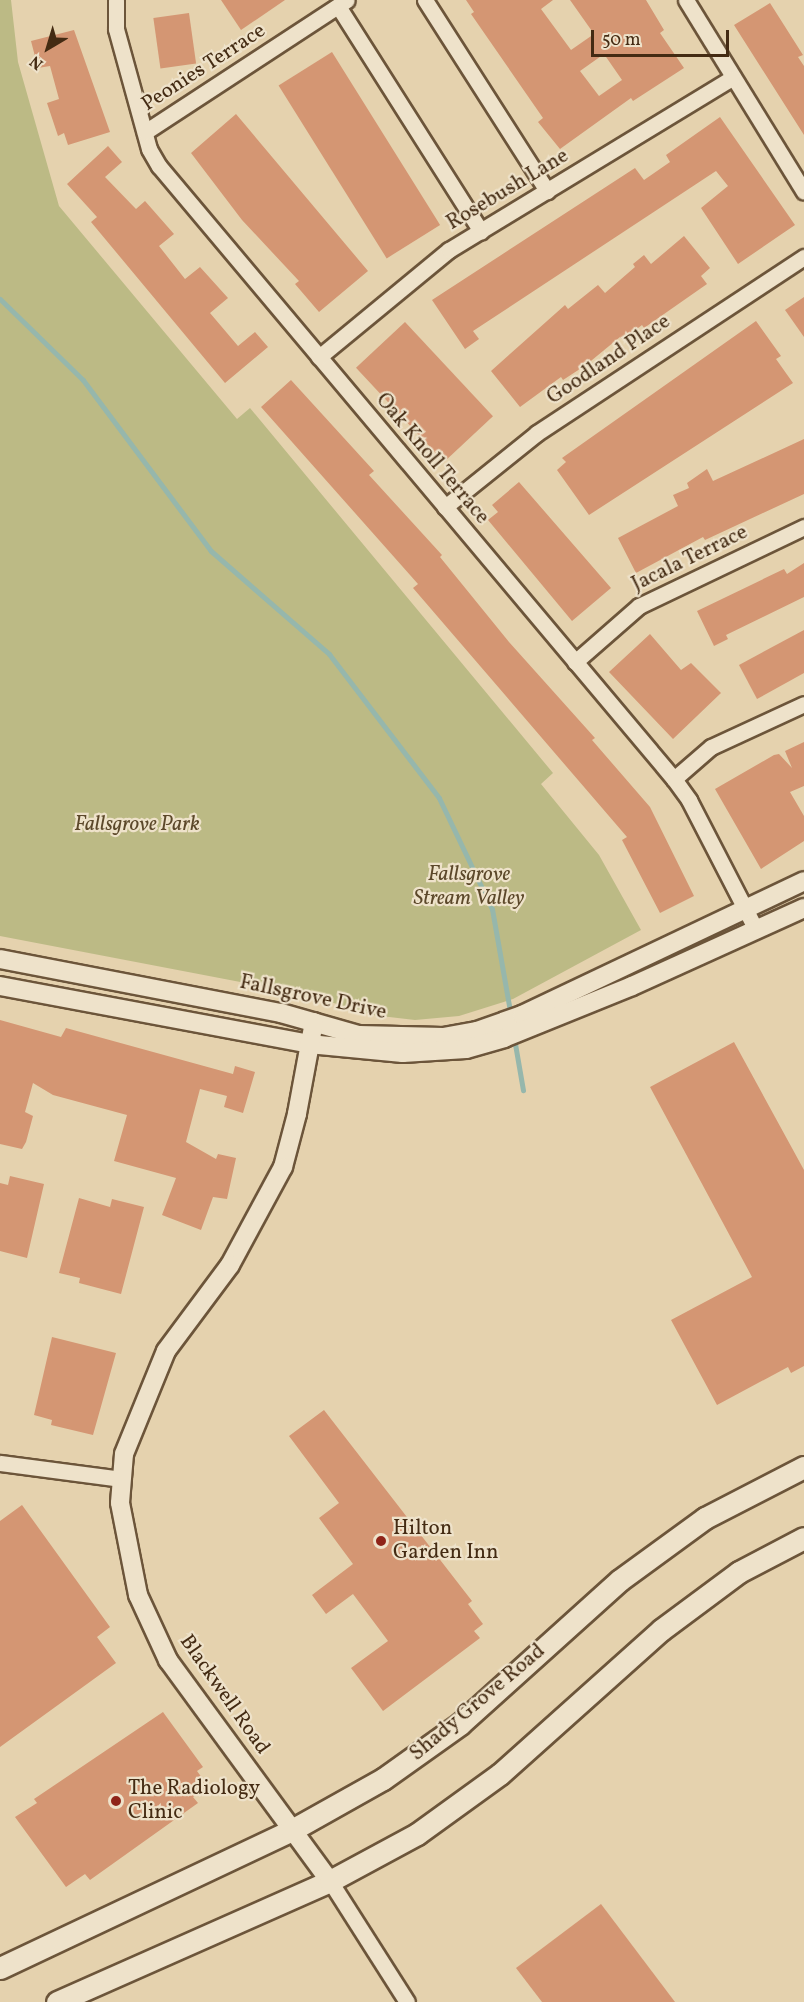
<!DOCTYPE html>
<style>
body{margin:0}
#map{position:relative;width:804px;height:2002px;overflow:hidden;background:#e5d2ae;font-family:Vollkorn,serif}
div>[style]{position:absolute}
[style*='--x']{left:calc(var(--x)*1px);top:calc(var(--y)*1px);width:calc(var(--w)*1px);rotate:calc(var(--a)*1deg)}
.green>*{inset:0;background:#bcba85}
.stream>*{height:5px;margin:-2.5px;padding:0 2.5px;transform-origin:2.5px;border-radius:2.5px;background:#96b7ac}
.building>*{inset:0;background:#d49673;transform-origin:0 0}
.roads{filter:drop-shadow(2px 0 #6c553a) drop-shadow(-2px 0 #6c553a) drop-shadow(0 2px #6c553a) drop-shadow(0 -2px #6c553a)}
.minor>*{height:15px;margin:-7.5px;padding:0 7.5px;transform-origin:7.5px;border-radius:7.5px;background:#eee2ca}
.tertiary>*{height:18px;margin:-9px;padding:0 9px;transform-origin:9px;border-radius:9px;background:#eee2ca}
.secondary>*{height:21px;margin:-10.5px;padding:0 10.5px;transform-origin:10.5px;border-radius:10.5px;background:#eee2ca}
.dots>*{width:16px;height:16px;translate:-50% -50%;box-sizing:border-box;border:3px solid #eee2ca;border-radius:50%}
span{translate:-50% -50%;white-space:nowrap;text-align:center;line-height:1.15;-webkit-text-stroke:4.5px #eee2ca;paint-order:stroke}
.street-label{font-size:21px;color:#442b13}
.park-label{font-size:21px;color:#5c482a;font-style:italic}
.poi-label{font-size:21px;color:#442b13}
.left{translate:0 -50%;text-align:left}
.north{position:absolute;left:18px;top:18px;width:60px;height:60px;-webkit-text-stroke:4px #eee2ca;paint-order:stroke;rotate:218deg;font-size:16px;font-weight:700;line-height:24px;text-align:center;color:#442b13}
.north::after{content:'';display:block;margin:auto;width:21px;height:27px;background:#442b13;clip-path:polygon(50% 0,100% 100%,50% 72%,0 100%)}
.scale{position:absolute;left:591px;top:30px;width:138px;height:27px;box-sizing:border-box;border:3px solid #442b13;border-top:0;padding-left:8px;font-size:18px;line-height:21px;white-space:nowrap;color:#442b13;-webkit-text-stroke:4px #eee2ca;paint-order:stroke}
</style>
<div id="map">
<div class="green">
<div style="clip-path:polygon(0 0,11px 0,18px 62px,59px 206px,237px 419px,250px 408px,553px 773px,541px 784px,599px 855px,641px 930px,513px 999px,459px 1016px,415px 1020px,372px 1015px,308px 995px,0 936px)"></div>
</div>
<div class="stream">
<div style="--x:0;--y:299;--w:116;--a:44.3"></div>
<div style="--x:83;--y:380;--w:214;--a:53.2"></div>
<div style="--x:211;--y:551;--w:157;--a:41.1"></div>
<div style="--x:329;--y:654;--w:181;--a:52.6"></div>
<div style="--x:439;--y:798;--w:123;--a:64.5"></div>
<div style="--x:492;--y:909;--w:110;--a:80"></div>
<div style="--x:514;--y:1038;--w:53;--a:80.2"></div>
</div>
<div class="building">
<div style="clip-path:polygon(221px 0,285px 0,241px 30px)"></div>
<div style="clip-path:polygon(evenodd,466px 0,553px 0,541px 9px,571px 50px,594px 34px,570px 0,646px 0,664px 30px,660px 33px,684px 68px,633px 101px,631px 98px,560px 149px,538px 122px,543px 118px,471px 14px,474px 12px,466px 0,604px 54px,622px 80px,599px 96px,580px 71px,604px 54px)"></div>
<div style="clip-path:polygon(770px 3px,803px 55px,798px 57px,804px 66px,804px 135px,734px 25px)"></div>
<div style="left:189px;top:13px;width:51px;height:36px;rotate:82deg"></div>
<div style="clip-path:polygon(74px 30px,110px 132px,68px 145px,64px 133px,58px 136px,47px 103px,59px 99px,50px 66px,38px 68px,31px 41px)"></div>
<div style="left:332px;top:52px;width:204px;height:63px;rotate:58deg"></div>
<div style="clip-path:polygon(236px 114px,368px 271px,319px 312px,295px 284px,299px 281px,242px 220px,191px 153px)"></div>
<div style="clip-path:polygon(720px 117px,795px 225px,738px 264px,701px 208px,728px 186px,716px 171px,473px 331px,479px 339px,465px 349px,432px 300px,635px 168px,644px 180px,670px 162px,666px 155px)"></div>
<div style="clip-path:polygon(108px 146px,122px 162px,105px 177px,136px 209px,145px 201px,174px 234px,159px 246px,185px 279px,200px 267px,228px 298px,210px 313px,238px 346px,255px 332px,268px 347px,225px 383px,91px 222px,97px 217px,67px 184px)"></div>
<div style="clip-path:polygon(684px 236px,710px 268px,701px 276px,707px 284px,644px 328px,642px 325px,623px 340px,620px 337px,586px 365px,563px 380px,561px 377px,520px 407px,491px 371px,565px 305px,568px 309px,598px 285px,605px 293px,635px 267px,633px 264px,644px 255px,651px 264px)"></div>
<div style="clip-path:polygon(804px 297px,804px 337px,785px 310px)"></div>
<div style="clip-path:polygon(756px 321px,781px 356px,776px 359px,793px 383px,589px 515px,557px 470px,566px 462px,562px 458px)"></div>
<div style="left:405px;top:322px;width:129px;height:67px;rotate:47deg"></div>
<div style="clip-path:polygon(291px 380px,374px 471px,369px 475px,442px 555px,440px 557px,509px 642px,595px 738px,592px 740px,650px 807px,694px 896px,660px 913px,622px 840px,627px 837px,413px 588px,418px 584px,261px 407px)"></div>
<div style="clip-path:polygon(804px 439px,804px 494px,705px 540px,703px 537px,636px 573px,618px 538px,678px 506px,673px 495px,689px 488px,687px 483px,707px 469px,713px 481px)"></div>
<div style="clip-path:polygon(519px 482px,611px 588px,572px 621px,488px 520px,498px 512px,492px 505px)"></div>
<div style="clip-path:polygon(804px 563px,804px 597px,726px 635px,728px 639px,714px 646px,697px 611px,784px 569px,787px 574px)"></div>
<div style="clip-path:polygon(804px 630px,804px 673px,757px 699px,739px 665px)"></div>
<div style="clip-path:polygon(650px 634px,681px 670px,691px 663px,721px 693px,673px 739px,609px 672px)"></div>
<div style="clip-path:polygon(804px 742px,804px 786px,790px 792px,804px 816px,804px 841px,761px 869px,715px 789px,774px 755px,779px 754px,792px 768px,785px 751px)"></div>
<div style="clip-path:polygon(0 1020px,61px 1037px,66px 1028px,233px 1074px,235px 1066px,255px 1072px,243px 1113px,224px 1107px,227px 1096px,200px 1089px,186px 1142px,216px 1159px,218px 1154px,236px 1158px,227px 1199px,213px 1197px,201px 1230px,162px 1215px,176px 1178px,114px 1161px,127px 1115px,53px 1095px,33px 1083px,25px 1112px,33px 1116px,26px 1142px,22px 1149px,0 1144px)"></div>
<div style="clip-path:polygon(734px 1042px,804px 1170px,804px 1366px,791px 1373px,788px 1367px,717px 1405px,671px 1320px,752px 1277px,650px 1087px)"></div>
<div style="clip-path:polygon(10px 1176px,44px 1184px,27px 1258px,0 1251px,0 1183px,8px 1185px)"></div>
<div style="clip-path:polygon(79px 1198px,110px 1207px,112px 1199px,144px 1207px,121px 1294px,79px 1283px,80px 1278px,59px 1273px)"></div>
<div style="clip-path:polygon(52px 1337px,116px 1353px,93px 1435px,51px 1425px,52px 1420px,34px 1415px)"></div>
<div style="clip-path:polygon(324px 1410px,472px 1601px,468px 1604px,483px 1624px,474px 1631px,480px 1638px,383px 1711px,351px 1668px,388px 1641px,353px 1594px,326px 1614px,312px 1595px,353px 1564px,319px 1518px,339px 1503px,289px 1436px)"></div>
<div style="clip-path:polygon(22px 1505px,110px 1627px,97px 1637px,116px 1663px,0 1747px,0 1521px)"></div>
<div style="clip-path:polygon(163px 1712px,203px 1767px,197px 1771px,208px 1786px,193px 1797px,198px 1803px,90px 1880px,85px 1874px,66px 1887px,15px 1817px,37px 1803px,34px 1799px)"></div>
<div style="clip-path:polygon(601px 1904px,675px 2002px,542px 2002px,516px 1968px)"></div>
</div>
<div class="roads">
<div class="minor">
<div style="--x:116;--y:0;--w:29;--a:90"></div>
<div style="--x:116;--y:29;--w:124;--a:74.6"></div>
<div style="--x:149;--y:149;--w:20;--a:60"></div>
<div style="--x:159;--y:166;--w:801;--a:49.97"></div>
<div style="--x:674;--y:779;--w:26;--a:54"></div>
<div style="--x:689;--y:800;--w:146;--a:62.7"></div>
<div style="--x:425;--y:0;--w:227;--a:57.4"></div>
<div style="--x:686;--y:0;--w:225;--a:58.4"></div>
<div style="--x:338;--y:6;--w:267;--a:57.6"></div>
<div style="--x:145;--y:132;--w:241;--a:-33.2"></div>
<div style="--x:319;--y:357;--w:168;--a:-39.5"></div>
<div style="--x:449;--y:250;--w:331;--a:-31.3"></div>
<div style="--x:445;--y:507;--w:118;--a:-38.8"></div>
<div style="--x:537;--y:433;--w:320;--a:-33.4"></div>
<div style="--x:575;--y:662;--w:85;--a:-41.2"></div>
<div style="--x:639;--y:606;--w:183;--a:-25.6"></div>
<div style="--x:674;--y:779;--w:49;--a:-40.9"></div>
<div style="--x:711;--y:747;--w:102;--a:-24.8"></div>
<div style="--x:0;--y:1463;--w:123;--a:7.5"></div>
<div style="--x:330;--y:1881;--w:143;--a:57.5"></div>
</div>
<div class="tertiary">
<div style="--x:0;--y:959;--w:286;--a:10.9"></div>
<div style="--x:281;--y:1013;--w:81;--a:15.8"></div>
<div style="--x:359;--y:1035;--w:84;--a:1.4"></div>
<div style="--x:443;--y:1037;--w:35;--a:-10"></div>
<div style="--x:477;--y:1031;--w:48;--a:-19.6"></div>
<div style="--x:522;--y:1015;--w:312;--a:-25.4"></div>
<div style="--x:0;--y:986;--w:314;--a:10.6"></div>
<div style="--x:309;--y:1044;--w:94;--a:5.5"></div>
<div style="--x:403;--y:1053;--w:63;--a:-3.6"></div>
<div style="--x:466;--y:1049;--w:40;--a:-16"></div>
<div style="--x:504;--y:1038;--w:138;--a:-22.1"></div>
<div style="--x:632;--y:986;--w:189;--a:-24.4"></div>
<div style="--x:314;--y:1022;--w:94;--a:100.5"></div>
<div style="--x:297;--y:1114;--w:55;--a:104.8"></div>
<div style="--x:283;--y:1167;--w:111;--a:118.4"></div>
<div style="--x:230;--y:1265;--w:107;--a:126.7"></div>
<div style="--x:166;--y:1351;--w:111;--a:112.2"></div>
<div style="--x:124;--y:1454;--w:49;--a:94.7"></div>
<div style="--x:120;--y:1503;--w:94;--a:78.9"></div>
<div style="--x:138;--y:1595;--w:72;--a:65.2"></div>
<div style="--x:168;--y:1660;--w:274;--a:53.8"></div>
</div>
<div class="secondary">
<div style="--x:0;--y:1968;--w:323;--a:-25.3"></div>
<div style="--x:292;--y:1830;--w:104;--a:-29.3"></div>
<div style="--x:383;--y:1779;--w:95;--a:-35.5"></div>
<div style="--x:460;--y:1724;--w:215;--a:-42"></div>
<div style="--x:620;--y:1580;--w:105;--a:-36.1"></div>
<div style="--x:705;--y:1518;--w:111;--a:-27.3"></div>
<div style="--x:57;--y:2002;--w:299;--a:-23.9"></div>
<div style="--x:330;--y:1881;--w:99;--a:-28.4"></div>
<div style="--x:417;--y:1834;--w:102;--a:-35.9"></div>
<div style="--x:500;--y:1774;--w:216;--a:-41.8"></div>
<div style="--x:661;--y:1630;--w:97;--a:-36.6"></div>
<div style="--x:739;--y:1572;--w:73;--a:-27.6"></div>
</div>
</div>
<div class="dots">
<div style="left:381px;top:1541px;background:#8f2418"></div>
<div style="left:116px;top:1801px;background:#8f2418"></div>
</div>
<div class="street-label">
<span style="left:204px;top:68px;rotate:-33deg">Peonies Terrace</span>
<span style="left:508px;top:190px;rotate:-31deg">Rosebush Lane</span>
<span style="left:609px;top:360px;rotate:-34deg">Goodland Place</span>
<span style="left:432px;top:459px;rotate:50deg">Oak Knoll Terrace</span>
<span style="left:690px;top:559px;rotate:-26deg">Jacala Terrace</span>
<span style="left:313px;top:998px;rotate:12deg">Fallsgrove Drive</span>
<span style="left:224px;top:1695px;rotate:55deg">Blackwell Road</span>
<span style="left:478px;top:1703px;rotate:-40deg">Shady Grove Road</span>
</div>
<div class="park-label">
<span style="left:137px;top:825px">Fallsgrove Park</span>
<span style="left:469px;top:887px">Fallsgrove<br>Stream Valley</span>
</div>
<div class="poi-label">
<span class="left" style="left:393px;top:1541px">Hilton<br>Garden Inn</span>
<span class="left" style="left:128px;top:1801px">The Radiology<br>Clinic</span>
</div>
<div class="north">N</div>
<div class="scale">50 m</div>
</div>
